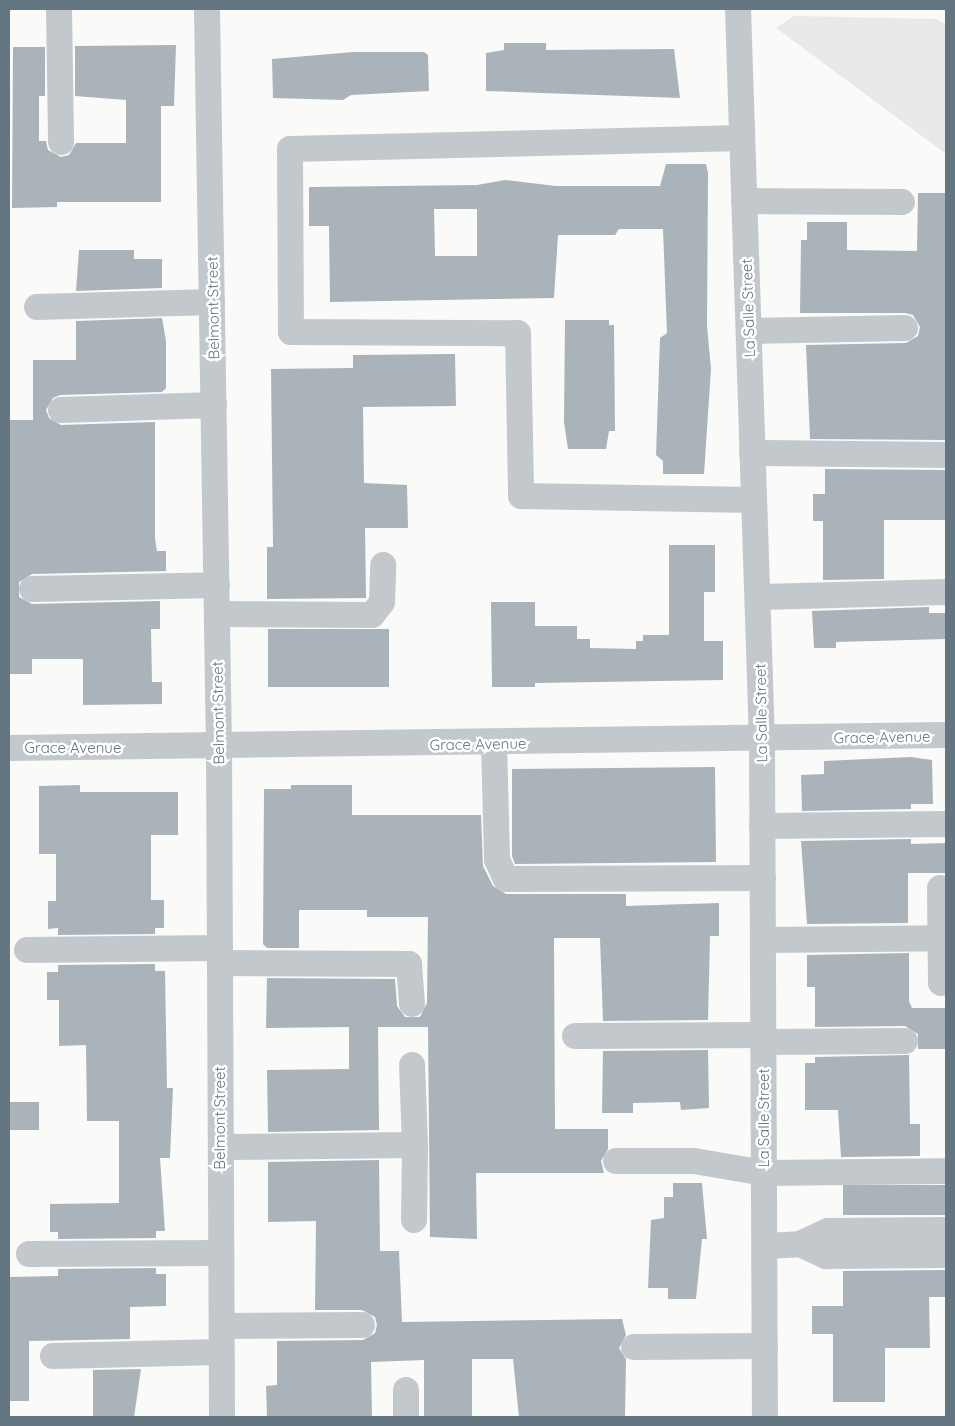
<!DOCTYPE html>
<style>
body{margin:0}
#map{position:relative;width:955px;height:1426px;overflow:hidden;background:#fafaf8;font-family:Quicksand,sans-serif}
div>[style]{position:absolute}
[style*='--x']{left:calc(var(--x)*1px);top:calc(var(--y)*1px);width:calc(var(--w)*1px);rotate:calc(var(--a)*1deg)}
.built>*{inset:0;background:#e8e9e9}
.building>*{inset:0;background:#aab3b9;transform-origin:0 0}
.minor>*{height:26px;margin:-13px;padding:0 13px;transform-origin:13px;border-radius:13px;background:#c3c8cc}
span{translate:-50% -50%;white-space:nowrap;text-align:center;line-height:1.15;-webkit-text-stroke:5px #fff;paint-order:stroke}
.street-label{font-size:15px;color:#657683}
.frame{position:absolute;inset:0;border:10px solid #657683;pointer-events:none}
</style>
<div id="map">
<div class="built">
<div style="clip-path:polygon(794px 16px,937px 19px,946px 25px,946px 154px,776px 28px)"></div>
</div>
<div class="building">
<div style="clip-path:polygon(504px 43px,546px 43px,546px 50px,674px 49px,680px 98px,486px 91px,486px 53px,504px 50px)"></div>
<div style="clip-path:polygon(176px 45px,174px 106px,161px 106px,161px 202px,57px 202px,57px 207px,12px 208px,13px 47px,45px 47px,45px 96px,39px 96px,39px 141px,46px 141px,48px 150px,61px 157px,69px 155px,76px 143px,126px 143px,126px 100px,75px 96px,75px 46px)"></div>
<div style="clip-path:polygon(353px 52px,424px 52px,428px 55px,429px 91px,351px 95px,343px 100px,273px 98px,272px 59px)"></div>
<div style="clip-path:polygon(evenodd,666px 164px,706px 164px,708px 173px,707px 326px,711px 369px,704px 474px,663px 474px,663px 461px,656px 455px,660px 338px,667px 333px,663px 229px,619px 229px,615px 235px,558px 235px,554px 298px,330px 302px,329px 226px,309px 226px,309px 187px,477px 185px,505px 180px,556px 186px,660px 186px,666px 164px,434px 209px,477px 209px,477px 256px,435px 256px,434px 209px)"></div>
<div style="clip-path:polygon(918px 193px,946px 193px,946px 440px,810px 439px,806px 345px,906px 343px,918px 336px,920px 327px,913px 315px,905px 313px,800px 313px,801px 240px,807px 240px,807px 222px,847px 222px,847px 250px,917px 251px)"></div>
<div style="clip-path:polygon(79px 250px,134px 250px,134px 259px,162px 259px,162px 288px,76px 291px)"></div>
<div style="clip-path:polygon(162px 318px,166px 341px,166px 388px,162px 392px,60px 395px,53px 398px,46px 410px,49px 418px,61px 425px,155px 422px,155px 539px,157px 551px,166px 551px,166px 571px,32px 574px,19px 582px,19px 597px,32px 604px,160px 601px,160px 629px,151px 629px,152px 682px,162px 682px,162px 704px,83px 705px,83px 659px,32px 659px,32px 674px,9px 674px,9px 420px,33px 420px,33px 360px,76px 360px,76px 321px)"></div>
<div style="clip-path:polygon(565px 320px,609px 320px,609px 325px,614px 325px,615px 431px,609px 431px,606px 449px,568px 449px,564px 422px)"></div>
<div style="clip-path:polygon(455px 354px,456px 406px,363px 407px,364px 483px,407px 485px,408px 528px,365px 528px,366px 598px,267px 599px,267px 547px,273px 547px,271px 369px,353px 368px,353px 355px)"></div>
<div style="clip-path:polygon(825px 469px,946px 470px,946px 520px,884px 520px,884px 579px,823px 580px,823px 521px,813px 521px,813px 494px,825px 494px)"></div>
<div style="clip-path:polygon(669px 545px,715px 545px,715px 592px,704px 592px,704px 641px,723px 641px,723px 680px,535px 683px,535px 687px,492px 687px,491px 602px,535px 602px,535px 626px,577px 626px,577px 639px,590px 639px,590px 648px,636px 649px,636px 641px,643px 641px,643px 635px,669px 635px)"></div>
<div style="clip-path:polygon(929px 607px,929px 613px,946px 613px,946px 639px,836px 642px,836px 648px,814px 648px,812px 611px)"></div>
<div style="left:268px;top:629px;width:121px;height:58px"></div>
<div style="clip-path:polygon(911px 757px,932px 760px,933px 804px,911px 804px,911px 809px,802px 811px,801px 775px,824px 774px,824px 761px)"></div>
<div style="clip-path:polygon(715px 767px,716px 862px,515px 864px,512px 856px,512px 769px)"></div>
<div style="clip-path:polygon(80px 785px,80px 792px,178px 792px,178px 835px,151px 835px,151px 900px,164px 900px,164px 928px,155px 928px,155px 934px,58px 935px,58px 928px,48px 929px,48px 901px,56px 901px,56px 854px,39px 854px,39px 786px)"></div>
<div style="clip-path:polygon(291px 785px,352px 785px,352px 815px,481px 815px,483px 866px,493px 886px,506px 894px,626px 894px,626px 906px,719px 903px,719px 936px,710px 936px,708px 1020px,603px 1021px,600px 938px,554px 938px,555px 1129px,608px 1129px,608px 1149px,601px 1161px,604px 1173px,476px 1173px,477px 1239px,430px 1237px,428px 1027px,378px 1027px,379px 1130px,268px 1132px,267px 1070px,349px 1069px,349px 1027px,266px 1028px,267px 978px,395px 979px,397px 1006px,405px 1017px,420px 1017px,427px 1003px,428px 917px,367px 917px,367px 910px,299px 910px,299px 948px,267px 948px,263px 944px,264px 789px,291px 789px)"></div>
<div style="clip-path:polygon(911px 839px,911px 844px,946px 843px,946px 873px,908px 873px,908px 923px,807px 924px,801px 841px)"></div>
<div style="clip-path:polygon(909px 953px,909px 1001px,912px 1008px,946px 1008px,946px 1049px,918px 1049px,918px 1034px,905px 1026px,815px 1027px,815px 987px,807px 987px,807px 955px)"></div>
<div style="clip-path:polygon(155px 964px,155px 971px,165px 971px,167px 1088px,173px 1088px,170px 1158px,160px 1158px,165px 1231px,156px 1231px,156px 1238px,58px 1239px,58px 1232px,50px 1232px,50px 1204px,119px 1203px,119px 1121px,87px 1121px,86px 1045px,59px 1046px,59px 1000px,47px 1000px,47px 972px,58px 972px,58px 965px)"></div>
<div style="clip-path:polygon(708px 1050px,709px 1108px,681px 1110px,680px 1102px,633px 1103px,633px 1113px,602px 1113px,603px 1051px)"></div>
<div style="clip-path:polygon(909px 1055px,910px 1124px,920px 1124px,920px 1156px,841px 1157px,838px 1110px,805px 1110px,805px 1063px,815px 1063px,815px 1057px)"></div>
<div style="left:9px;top:1102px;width:30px;height:28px"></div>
<div style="clip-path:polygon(379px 1160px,380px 1251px,399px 1251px,402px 1322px,622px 1319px,626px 1335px,619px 1348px,626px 1359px,625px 1417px,519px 1417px,513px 1359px,472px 1359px,472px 1417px,424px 1417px,424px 1360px,371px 1362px,372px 1417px,267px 1417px,266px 1386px,277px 1385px,277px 1341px,363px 1340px,375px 1333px,377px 1325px,375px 1317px,362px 1310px,315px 1310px,316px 1221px,268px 1222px,268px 1162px)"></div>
<div style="clip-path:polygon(673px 1183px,702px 1183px,707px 1239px,702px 1239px,696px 1299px,668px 1299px,668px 1288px,648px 1288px,651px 1220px,664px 1218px,664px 1197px,673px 1197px)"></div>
<div style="left:946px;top:1185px;width:30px;height:103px;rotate:90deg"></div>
<div style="clip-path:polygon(156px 1268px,156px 1274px,166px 1274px,166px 1306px,130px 1307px,130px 1339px,29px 1341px,29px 1401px,9px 1401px,9px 1277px,58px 1276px,58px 1269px)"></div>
<div style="clip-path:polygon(946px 1270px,946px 1297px,929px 1297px,930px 1348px,885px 1348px,885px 1402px,833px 1402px,833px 1334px,812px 1334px,812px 1306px,843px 1306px,843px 1271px)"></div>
<div style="clip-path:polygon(141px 1369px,134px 1417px,93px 1417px,93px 1370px)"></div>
</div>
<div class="minor">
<div style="--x:59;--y:9;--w:133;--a:89.1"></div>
<div style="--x:207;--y:9;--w:738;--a:89.07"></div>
<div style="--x:219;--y:747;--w:670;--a:89.74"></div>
<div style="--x:738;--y:9;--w:731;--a:88.12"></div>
<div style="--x:762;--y:740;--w:677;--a:89.75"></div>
<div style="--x:742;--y:138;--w:452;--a:178.6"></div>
<div style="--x:290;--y:149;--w:183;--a:89.7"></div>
<div style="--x:291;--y:332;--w:227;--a:0.3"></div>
<div style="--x:518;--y:333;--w:163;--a:88.9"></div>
<div style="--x:521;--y:496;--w:233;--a:1"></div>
<div style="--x:744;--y:201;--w:158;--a:0.4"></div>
<div style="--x:37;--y:307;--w:175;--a:-1.6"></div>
<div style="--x:749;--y:331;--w:156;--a:-1.1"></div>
<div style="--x:61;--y:410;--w:153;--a:-1.9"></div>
<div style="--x:752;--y:453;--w:194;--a:0.6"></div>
<div style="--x:32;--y:589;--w:185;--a:-1.2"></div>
<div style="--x:758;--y:597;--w:188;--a:-1.5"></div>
<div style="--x:217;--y:614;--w:155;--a:0.4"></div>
<div style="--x:372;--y:615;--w:16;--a:-52"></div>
<div style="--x:382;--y:602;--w:37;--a:-88"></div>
<div style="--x:494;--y:743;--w:117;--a:88.5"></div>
<div style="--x:497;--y:860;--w:21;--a:65"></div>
<div style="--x:506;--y:879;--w:257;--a:-0.2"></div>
<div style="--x:9;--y:748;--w:937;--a:-0.79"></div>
<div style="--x:762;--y:826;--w:184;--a:-0.6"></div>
<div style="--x:940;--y:888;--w:95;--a:89.4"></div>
<div style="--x:763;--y:940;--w:178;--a:-0.6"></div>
<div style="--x:27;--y:950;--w:193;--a:-0.6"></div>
<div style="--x:220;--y:963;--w:189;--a:0.3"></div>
<div style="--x:409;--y:964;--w:40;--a:85.7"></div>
<div style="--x:575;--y:1036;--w:188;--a:-0.3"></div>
<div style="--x:763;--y:1042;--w:142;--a:-0.4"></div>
<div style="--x:221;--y:1147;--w:194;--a:-0.6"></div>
<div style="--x:415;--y:1145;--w:80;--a:-92.1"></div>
<div style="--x:616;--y:1161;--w:78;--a:0"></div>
<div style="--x:694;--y:1161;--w:71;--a:9.7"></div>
<div style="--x:764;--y:1173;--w:179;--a:-0.6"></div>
<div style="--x:414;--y:1220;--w:75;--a:-89.2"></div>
<div style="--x:800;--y:1244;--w:29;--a:25"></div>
<div style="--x:826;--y:1256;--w:120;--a:-0.5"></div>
<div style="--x:765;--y:1246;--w:35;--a:-3"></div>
<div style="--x:800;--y:1244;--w:31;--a:-25"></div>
<div style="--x:828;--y:1231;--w:118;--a:-0.5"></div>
<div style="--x:29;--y:1254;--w:192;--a:-0.3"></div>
<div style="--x:222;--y:1326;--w:140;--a:-0.4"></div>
<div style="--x:634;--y:1347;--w:131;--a:-0.4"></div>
<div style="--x:53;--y:1356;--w:168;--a:-1.4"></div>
<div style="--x:406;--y:1390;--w:27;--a:90"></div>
</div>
<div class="street-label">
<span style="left:213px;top:308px;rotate:-91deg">Belmont Street</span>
<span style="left:748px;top:308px;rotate:-92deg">La Salle Street</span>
<span style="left:218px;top:713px;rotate:-91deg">Belmont Street</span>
<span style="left:761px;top:713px;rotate:-91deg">La Salle Street</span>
<span style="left:882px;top:737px;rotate:-1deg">Grace Avenue</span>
<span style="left:478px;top:744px;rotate:-1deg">Grace Avenue</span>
<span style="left:73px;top:748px">Grace Avenue</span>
<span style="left:220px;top:1118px;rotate:-90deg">Belmont Street</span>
<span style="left:764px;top:1118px;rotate:-90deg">La Salle Street</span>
</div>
<div class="frame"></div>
</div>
